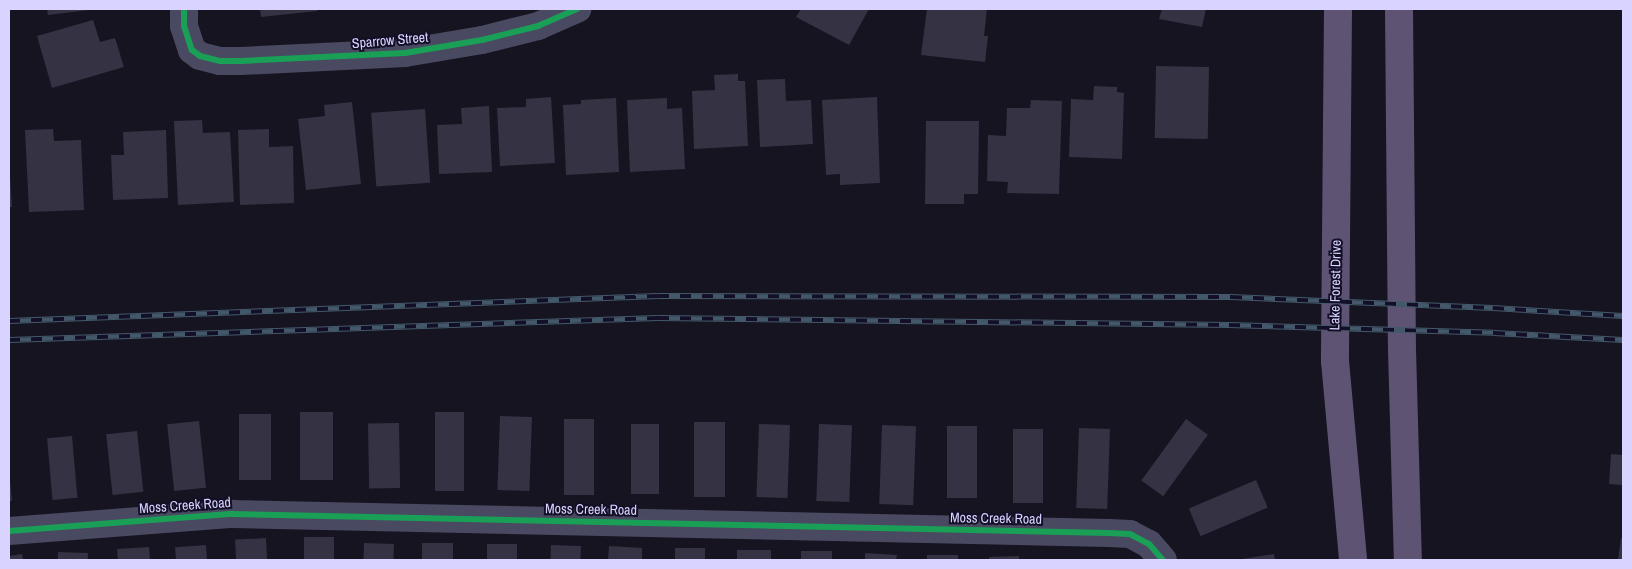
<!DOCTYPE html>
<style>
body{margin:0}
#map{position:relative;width:1632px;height:569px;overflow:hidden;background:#161421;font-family:"Archivo Narrow",sans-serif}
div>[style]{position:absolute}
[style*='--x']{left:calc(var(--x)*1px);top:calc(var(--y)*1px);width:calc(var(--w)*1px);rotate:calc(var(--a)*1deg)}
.building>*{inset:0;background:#343243;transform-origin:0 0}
.minor>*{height:28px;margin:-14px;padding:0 14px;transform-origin:14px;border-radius:14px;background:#4a4962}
.major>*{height:28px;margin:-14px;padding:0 14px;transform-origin:14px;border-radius:14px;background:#5e5373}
.rail>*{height:5.5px;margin-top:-2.75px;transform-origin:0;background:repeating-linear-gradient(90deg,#130f26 0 11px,#43596b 0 22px);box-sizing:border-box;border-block:1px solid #43596b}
.cycleway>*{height:6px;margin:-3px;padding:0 3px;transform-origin:3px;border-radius:3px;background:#1a9f57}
span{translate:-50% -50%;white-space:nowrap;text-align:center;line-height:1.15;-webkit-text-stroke:4px #130f26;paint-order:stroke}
.street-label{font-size:14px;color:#d9d4ff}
.frame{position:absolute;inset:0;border:10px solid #d9d4ff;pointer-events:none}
</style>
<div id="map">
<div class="building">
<div style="clip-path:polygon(47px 9px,89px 9px,89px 10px,48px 15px)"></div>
<div style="clip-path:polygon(260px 9px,317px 9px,317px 11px,261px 17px)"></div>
<div style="clip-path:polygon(801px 9px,869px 9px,849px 45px,796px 17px)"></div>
<div style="clip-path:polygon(927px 9px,987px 9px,984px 36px,988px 36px,985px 62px,921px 55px)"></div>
<div style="clip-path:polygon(1162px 9px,1206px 9px,1202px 27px,1159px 19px)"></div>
<div style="clip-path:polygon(93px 20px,100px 42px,115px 38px,124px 67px,52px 88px,37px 36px)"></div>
<div style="left:1156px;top:66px;width:53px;height:72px;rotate:1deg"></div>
<div style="clip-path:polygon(738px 74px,738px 81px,745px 81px,748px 146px,694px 149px,692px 91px,715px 90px,714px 75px)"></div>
<div style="clip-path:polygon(785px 79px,786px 101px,811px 100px,813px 144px,760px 147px,757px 80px)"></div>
<div style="clip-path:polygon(1094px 86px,1117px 87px,1117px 92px,1124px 93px,1122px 159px,1069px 157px,1071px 99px,1093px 100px)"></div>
<div style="clip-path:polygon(551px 97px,555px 163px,500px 166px,497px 108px,526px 107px,526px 99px)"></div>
<div style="clip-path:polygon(877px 97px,880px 183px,840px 185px,840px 174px,826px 175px,822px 100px)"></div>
<div style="clip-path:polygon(616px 98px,619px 172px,566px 175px,563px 105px,581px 104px,581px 100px)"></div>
<div style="clip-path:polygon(667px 98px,667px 109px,682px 108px,685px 169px,630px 172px,627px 100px)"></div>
<div style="clip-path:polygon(1031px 100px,1062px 101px,1059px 194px,1007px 193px,1008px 182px,987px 181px,988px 135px,1006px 136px,1007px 108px,1030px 108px)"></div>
<div style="clip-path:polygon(352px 102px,361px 184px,306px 190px,298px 119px,325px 116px,324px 105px)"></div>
<div style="clip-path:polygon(489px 106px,492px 172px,439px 174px,437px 125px,462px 124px,461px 108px)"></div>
<div style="left:425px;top:109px;width:74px;height:54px;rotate:86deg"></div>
<div style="clip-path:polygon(202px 120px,203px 133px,230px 132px,234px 202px,178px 205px,174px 121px)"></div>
<div style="clip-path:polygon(926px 121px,979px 121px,978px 194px,964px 194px,964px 204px,925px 204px)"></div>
<div style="clip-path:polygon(53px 129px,54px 141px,81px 140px,84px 210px,29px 212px,25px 130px)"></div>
<div style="clip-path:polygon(269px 129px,269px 147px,293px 146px,294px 203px,240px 205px,238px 130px)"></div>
<div style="clip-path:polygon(166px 130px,168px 198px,113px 200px,111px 155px,124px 155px,123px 132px)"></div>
<div style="clip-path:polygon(9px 159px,12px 207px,9px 207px)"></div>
<div style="left:300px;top:412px;width:33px;height:68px"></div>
<div style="left:435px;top:412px;width:29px;height:79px"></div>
<div style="left:239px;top:414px;width:32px;height:66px"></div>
<div style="left:500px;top:416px;width:32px;height:74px;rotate:2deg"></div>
<div style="left:564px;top:419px;width:30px;height:76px"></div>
<div style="left:1186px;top:419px;width:27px;height:76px;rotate:36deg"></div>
<div style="left:199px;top:421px;width:67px;height:32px;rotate:84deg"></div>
<div style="left:694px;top:422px;width:31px;height:75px"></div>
<div style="left:399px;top:423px;width:65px;height:31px;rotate:89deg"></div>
<div style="left:631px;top:424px;width:28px;height:70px"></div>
<div style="left:759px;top:424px;width:31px;height:73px;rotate:2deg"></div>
<div style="left:819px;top:424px;width:33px;height:77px;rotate:2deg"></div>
<div style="left:882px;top:425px;width:34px;height:79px;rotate:2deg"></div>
<div style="left:947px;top:426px;width:30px;height:72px"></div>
<div style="left:1079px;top:428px;width:31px;height:80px;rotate:2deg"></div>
<div style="left:1013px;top:429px;width:30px;height:74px"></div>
<div style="left:137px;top:431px;width:61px;height:31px;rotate:84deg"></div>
<div style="left:72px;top:436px;width:62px;height:25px;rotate:85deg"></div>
<div style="clip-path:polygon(1611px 454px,1623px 455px,1623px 485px,1609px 484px)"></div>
<div style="clip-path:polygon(9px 469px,12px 501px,9px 501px)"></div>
<div style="left:1256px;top:480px;width:30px;height:73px;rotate:67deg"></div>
<div style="left:304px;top:537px;width:30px;height:23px"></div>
<div style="left:266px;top:538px;width:22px;height:31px;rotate:87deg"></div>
<div style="clip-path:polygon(1621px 538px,1623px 538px,1623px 560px,1618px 560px)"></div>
<div style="left:364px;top:543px;width:30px;height:17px;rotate:2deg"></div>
<div style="left:422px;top:543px;width:31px;height:17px"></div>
<div style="left:487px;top:544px;width:30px;height:16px"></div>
<div style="left:206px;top:545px;width:15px;height:31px;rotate:86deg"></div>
<div style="left:551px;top:545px;width:30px;height:15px;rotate:2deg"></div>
<div style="clip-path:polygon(609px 546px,642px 548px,642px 560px,608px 560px)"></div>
<div style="clip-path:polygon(149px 547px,150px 560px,118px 560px,117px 549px)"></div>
<div style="left:675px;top:548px;width:30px;height:12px"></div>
<div style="left:737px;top:550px;width:34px;height:10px"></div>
<div style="left:801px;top:551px;width:31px;height:9px"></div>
<div style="left:58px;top:552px;width:30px;height:8px;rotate:2deg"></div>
<div style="clip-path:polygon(865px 553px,897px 555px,896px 560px,865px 560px)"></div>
<div style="clip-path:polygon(22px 554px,23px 560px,9px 560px,9px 556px)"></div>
<div style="clip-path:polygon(1274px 554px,1275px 560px,1243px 560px,1242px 559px)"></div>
<div style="left:927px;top:555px;width:31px;height:5px"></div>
<div style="clip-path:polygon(1019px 556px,1019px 560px,989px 560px,989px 557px)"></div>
</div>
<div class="minor">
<div style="--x:184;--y:9;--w:17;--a:90"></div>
<div style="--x:184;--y:26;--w:25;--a:72"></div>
<div style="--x:192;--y:50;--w:10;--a:37"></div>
<div style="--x:200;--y:56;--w:21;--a:14"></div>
<div style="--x:220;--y:61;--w:21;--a:0"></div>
<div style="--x:241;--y:61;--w:164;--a:-2.8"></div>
<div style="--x:405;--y:53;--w:78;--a:-9.6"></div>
<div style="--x:482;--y:40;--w:58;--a:-14"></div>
<div style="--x:538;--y:26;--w:43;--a:-23.6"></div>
<div style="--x:9;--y:531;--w:224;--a:-4.4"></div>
<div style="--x:232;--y:514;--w:877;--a:1.24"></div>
<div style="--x:1109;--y:533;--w:21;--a:3"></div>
<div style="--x:1130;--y:534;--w:21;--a:28"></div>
<div style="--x:1149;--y:544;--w:21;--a:49"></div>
</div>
<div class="major">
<div style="--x:1338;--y:9;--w:352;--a:90.5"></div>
<div style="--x:1335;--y:361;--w:200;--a:84.8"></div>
<div style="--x:1399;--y:9;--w:341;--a:89.5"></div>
<div style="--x:1402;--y:350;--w:210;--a:88.4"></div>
</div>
<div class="rail">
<div style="--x:9;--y:321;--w:649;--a:-2.21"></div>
<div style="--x:658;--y:296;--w:573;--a:0.1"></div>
<div style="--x:1231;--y:297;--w:262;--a:2.4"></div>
<div style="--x:1493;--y:308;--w:130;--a:3.5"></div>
<div style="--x:9;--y:340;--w:649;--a:-1.94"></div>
<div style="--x:658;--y:318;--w:571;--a:0.7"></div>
<div style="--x:1229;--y:325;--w:265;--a:1.7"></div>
<div style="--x:1494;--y:333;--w:129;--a:3.1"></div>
</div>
<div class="cycleway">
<div style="--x:184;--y:9;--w:17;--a:90"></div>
<div style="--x:184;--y:26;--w:25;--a:72"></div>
<div style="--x:192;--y:50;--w:10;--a:37"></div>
<div style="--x:200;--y:56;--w:21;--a:14"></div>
<div style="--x:220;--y:61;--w:21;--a:0"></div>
<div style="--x:241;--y:61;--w:164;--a:-2.8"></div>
<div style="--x:405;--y:53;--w:78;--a:-9.6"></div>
<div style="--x:482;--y:40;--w:58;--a:-14"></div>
<div style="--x:538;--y:26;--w:43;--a:-23.6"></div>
<div style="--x:9;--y:531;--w:224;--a:-4.4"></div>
<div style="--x:232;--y:514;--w:877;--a:1.24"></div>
<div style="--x:1109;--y:533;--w:21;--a:3"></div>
<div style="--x:1130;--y:534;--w:21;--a:28"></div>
<div style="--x:1149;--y:544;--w:21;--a:49"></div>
</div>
<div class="street-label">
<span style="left:390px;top:40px;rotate:-5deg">Sparrow Street</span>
<span style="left:1335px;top:285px;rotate:-89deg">Lake Forest Drive</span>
<span style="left:185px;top:505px;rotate:-4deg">Moss Creek Road</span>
<span style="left:591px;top:509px;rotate:1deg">Moss Creek Road</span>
<span style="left:996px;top:518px;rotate:1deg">Moss Creek Road</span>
</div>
<div class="frame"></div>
</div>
